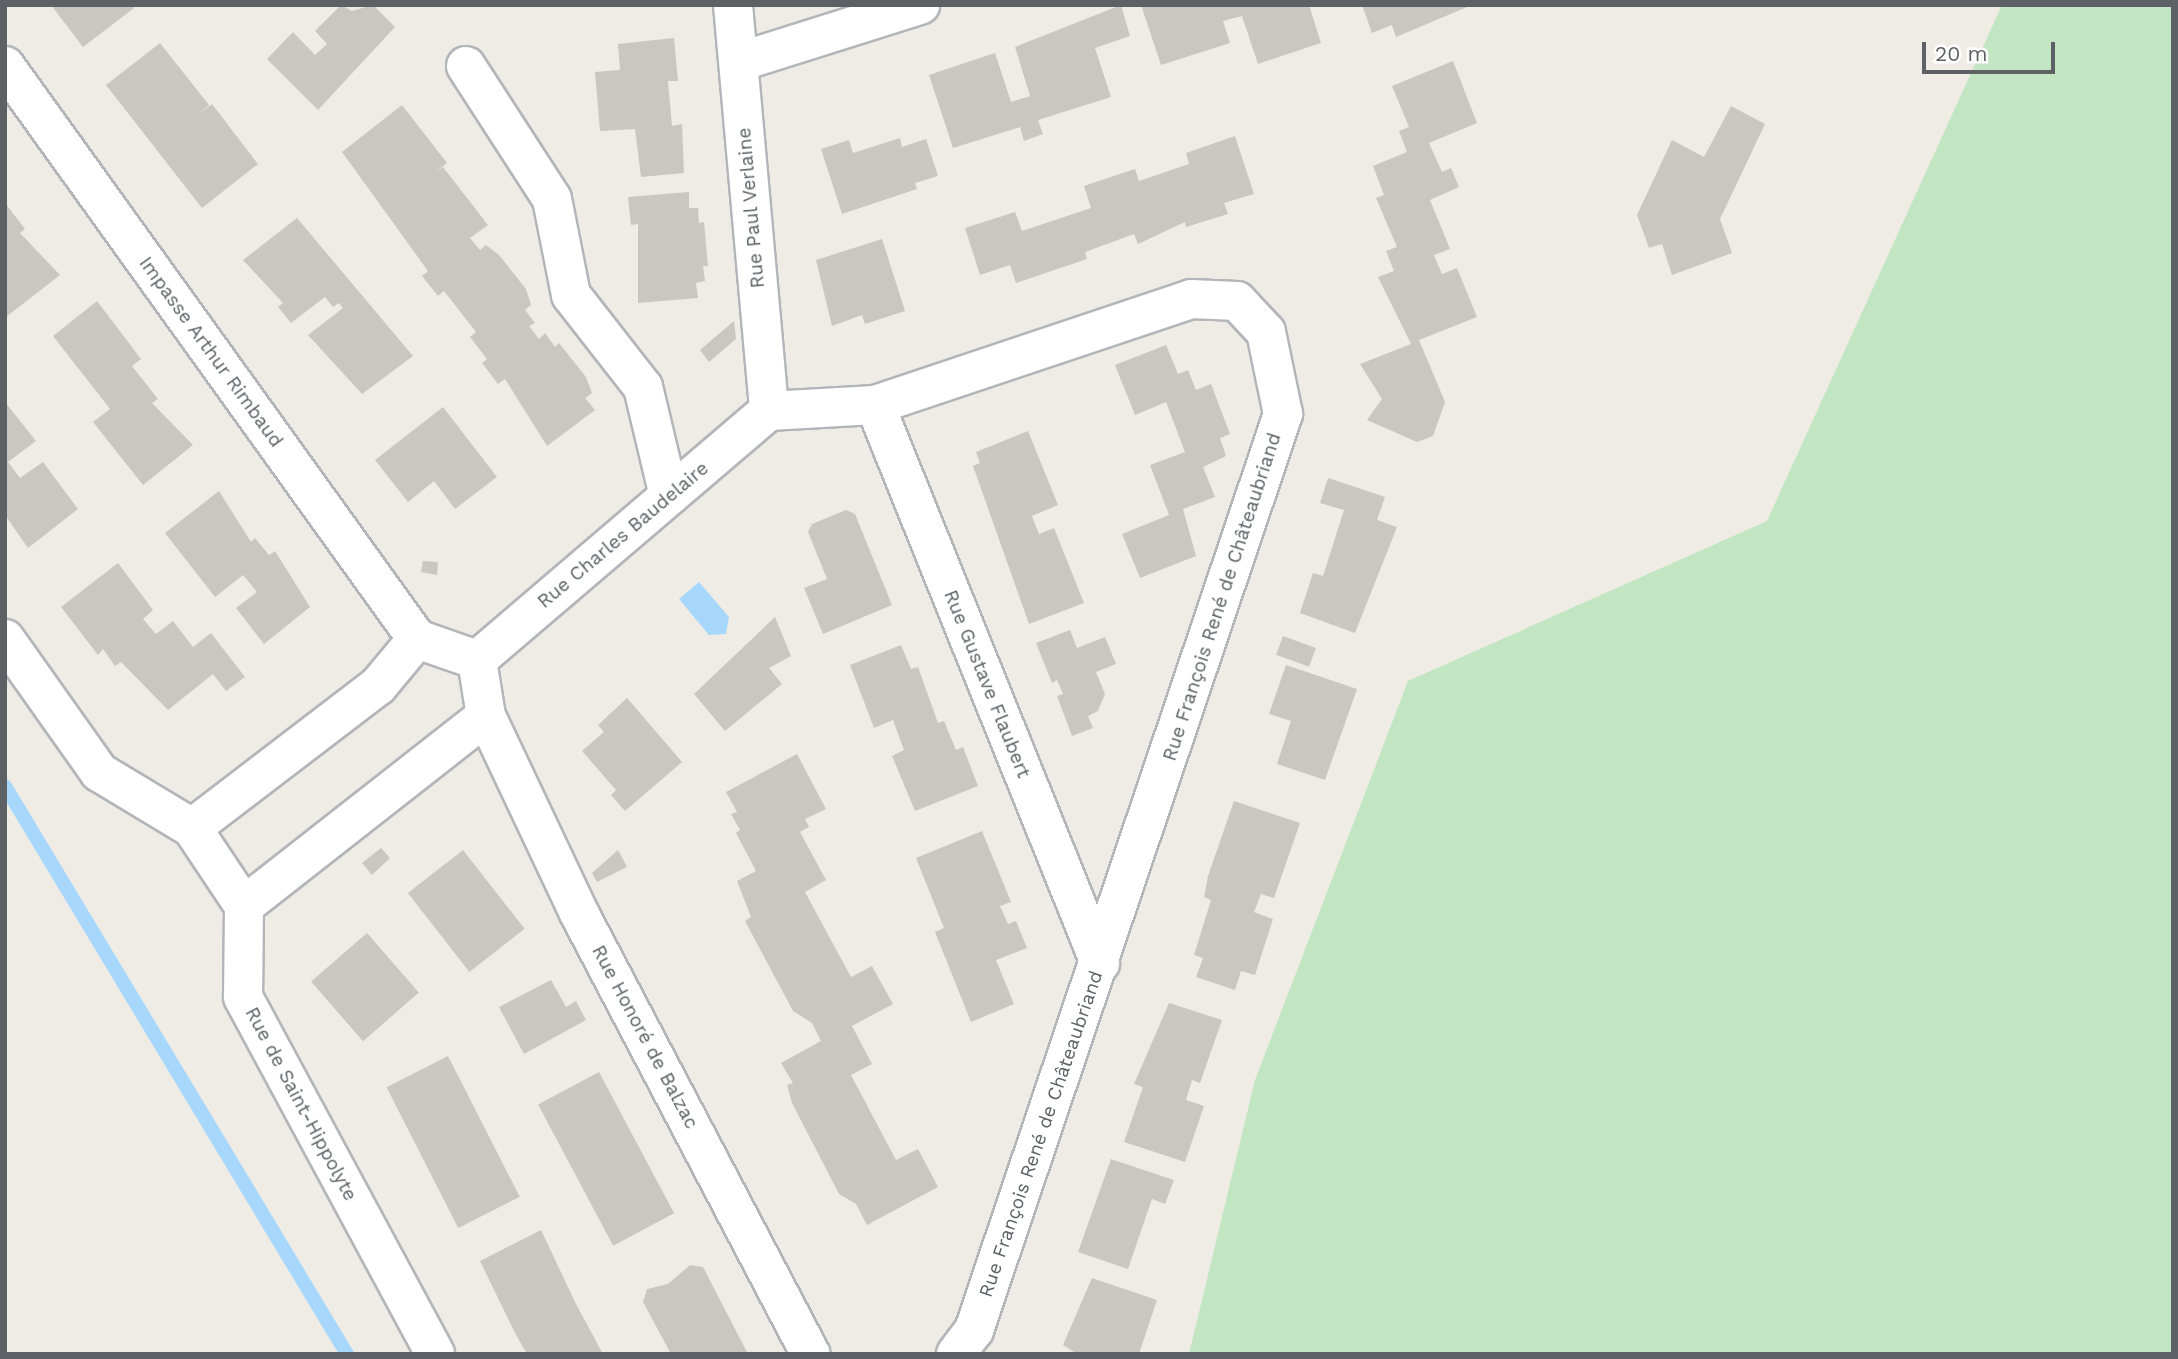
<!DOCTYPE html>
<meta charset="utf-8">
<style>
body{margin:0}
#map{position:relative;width:2178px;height:1359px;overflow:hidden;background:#eeece5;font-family:"Work Sans",sans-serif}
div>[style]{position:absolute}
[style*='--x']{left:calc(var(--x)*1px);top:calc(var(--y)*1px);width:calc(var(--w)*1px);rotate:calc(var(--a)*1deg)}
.green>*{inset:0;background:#c2e5c2}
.water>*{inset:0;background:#a7d7fc}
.stream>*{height:14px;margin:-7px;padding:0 7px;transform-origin:7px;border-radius:7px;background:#a7d7fc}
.building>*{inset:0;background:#cac7c2;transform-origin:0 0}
.roads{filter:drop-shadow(2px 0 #b2b5b9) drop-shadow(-2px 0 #b2b5b9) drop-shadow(0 2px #b2b5b9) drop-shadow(0 -2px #b2b5b9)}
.minor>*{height:38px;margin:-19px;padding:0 19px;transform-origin:19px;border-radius:19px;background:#fff}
span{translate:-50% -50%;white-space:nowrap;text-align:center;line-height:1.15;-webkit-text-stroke:6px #fff;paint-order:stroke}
.street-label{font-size:19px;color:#5d6065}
.frame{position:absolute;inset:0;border:7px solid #5d6065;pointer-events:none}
.scale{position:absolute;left:1922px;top:42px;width:133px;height:32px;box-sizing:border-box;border:4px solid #5d6065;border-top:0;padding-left:9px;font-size:21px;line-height:24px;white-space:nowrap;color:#5d6065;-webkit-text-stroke:5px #fff;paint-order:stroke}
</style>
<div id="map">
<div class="green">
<div style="clip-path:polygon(2002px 5px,2173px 5px,2173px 1354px,1189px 1354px,1255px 1080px,1408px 681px,1767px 521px)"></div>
</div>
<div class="water">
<div style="clip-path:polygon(699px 582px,729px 617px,726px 634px,709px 635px,679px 599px)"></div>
</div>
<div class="stream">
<div style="--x:5;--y:786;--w:663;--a:58.95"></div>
</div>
<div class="building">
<div style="clip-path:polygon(51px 5px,132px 5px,134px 8px,83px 47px)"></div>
<div style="clip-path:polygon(341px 5px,352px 11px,373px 5px,395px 27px,318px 110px,267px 59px,293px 32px,315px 55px,327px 44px,315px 31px)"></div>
<div style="clip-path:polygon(1121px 5px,1130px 36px,1095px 48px,1111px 97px,1038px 120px,1043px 134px,1024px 141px,1020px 127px,953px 148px,929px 75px,995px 53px,1011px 102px,1030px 96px,1015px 47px)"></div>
<div style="clip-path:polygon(1141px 5px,1309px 5px,1321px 43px,1258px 64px,1242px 16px,1223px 21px,1230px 43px,1161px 65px)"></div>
<div style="clip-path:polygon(1362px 5px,1472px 5px,1396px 37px,1392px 25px,1372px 33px)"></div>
<div style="clip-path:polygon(674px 38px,678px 81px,668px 81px,672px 126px,682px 124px,684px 173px,641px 177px,635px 129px,600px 131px,595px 72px,620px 70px,618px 44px)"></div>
<div style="clip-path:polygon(160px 43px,209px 105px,197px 115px,212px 104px,258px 164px,202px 208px,106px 85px)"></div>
<div style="clip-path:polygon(1453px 61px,1477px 123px,1429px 143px,1442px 172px,1451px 168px,1459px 187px,1430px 200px,1450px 249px,1434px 255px,1442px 274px,1457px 268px,1477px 317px,1419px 340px,1445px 402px,1433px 436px,1417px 442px,1367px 420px,1382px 399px,1360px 364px,1411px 344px,1378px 277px,1394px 271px,1386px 251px,1397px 247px,1376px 198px,1384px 195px,1373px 166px,1407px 152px,1399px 131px,1409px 127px,1392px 86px)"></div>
<div style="clip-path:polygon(402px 105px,447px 163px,434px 173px,443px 167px,488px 225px,470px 238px,480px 250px,486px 245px,499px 255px,526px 289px,531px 305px,525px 310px,535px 323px,529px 326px,539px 339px,545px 333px,555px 347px,559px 343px,586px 377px,592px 393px,585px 398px,595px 410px,547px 446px,505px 379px,498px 384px,482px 363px,487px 359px,470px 337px,476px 332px,444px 291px,438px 296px,422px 276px,428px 271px,342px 152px)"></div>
<div style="clip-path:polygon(1731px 106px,1765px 124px,1720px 219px,1732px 253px,1672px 275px,1662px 244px,1649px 248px,1637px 215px,1672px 140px,1704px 157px)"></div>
<div style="clip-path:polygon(1235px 136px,1254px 194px,1224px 203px,1228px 214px,1186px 227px,1185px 222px,1138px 244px,1134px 234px,1085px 252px,1087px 259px,1016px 283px,1010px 265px,980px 275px,965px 228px,1015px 212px,1022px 231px,1091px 208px,1084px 186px,1135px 169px,1139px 181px,1189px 164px,1186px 153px)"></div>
<div style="clip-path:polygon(900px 138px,902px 147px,926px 139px,938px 176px,915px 183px,917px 189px,842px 214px,821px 149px,849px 140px,853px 153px)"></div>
<div style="clip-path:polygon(689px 192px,689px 208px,698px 208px,699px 223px,704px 222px,708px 266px,703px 266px,705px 281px,696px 283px,698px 298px,638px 303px,638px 224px,631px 225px,628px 197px)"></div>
<div style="clip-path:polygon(5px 203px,25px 229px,20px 233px,60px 275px,6px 317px)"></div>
<div style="clip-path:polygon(297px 218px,413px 356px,362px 394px,308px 335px,343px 308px,339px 303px,333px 307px,325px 297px,291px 323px,278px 307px,283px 303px,243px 260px)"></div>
<div style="clip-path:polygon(882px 239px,905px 311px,865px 324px,862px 315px,832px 326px,816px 260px)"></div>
<div style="clip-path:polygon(97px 301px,141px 359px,132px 366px,158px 399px,152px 403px,193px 445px,143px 485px,93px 422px,110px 409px,53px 336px)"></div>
<div style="clip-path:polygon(734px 321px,736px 339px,709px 362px,700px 350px)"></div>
<div style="clip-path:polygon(1166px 345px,1178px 374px,1188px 370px,1196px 390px,1211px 384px,1230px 434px,1220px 438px,1226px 456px,1203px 467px,1215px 497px,1183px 509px,1196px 556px,1140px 578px,1122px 534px,1169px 515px,1150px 465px,1185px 452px,1166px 402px,1135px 415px,1115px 365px)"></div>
<div style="clip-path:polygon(5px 402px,36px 441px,8px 462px,20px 478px,43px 462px,78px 509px,28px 548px,5px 515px)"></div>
<div style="clip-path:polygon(443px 407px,497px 477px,455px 509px,434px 481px,408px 502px,375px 460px)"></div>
<div style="clip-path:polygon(1028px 431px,1058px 505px,1032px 516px,1039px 534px,1054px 528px,1084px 603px,1029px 624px,973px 466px,980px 463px,976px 452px)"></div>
<div style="clip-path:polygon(1328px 478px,1385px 497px,1377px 520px,1397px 527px,1355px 633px,1300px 613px,1313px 573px,1323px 576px,1344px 510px,1320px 503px)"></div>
<div style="clip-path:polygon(219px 491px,251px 542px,255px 538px,269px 555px,275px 551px,310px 607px,264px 644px,236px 608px,257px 592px,243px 575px,215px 597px,165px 533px)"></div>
<div style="clip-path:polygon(846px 510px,855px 514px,892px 605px,823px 634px,804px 588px,827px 579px,808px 532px,812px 524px)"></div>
<div style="clip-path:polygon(423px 561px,438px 562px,437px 575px,421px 572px)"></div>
<div style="clip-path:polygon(118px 563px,153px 610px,143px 619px,156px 634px,173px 621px,193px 647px,211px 633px,245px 677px,226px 691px,213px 674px,168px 710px,121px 662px,115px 666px,103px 649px,98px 655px,61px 607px)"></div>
<div style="clip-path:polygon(775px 617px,791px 656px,769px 668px,782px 684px,725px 731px,694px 694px)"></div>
<div style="clip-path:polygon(1070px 630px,1077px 648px,1105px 637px,1116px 664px,1096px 672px,1105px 694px,1098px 711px,1088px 716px,1093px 728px,1072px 736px,1057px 696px,1063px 694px,1057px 680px,1052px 683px,1036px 643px)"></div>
<div style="left:1283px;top:636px;width:35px;height:20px;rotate:20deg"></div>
<div style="clip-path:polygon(901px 645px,911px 669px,918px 667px,938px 723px,944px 721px,956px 750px,963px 747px,978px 786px,915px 811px,892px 756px,904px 750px,893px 720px,874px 728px,850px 665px)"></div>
<div style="clip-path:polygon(1286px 665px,1357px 689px,1325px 780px,1277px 764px,1291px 721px,1269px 714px)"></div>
<div style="clip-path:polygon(627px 698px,682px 762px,625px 811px,611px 795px,616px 790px,582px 751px,604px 732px,598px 725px)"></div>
<div style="clip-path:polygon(797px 754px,826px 809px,805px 819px,809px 827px,800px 832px,826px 880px,805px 892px,851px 977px,872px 966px,893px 1004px,852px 1026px,872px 1064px,851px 1075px,896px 1160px,918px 1149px,938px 1187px,867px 1225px,856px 1204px,839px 1194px,792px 1103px,787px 1085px,793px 1083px,781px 1063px,821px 1041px,812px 1023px,793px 1011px,745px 921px,751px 917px,737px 881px,756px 871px,736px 833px,740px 830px,731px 814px,737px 812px,726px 792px)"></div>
<div style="clip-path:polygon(1234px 801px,1300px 823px,1274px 898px,1261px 894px,1254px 912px,1273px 919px,1255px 975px,1241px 971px,1235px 990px,1196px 977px,1203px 958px,1194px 955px,1211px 900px,1204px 897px,1208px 876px)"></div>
<div style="clip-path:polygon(982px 831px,1011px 902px,1000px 906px,1008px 924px,1016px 921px,1027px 948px,996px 960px,1014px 1004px,971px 1022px,935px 932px,944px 928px,916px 858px)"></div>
<div style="clip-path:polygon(381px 848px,390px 858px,372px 875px,362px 863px)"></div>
<div style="left:463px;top:850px;width:100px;height:70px;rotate:52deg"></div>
<div style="clip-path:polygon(618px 850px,627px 867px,597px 882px,592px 873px)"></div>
<div style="left:367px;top:933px;width:79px;height:74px;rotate:49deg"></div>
<div style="clip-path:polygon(551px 980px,566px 1007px,576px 1001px,586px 1020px,524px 1054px,499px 1007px)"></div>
<div style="clip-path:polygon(1169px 1003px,1222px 1020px,1200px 1083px,1192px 1080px,1186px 1100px,1204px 1106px,1185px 1162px,1124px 1142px,1143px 1087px,1134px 1084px)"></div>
<div style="left:448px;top:1056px;width:158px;height:69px;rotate:63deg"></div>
<div style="left:599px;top:1072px;width:160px;height:69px;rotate:62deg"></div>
<div style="clip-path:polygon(1111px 1159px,1174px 1180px,1165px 1204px,1152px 1199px,1128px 1269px,1078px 1252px)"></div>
<div style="clip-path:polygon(541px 1230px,576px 1304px,603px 1354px,527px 1354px,515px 1333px,480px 1261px)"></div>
<div style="clip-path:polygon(690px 1265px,703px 1267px,748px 1354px,671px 1354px,643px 1302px,647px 1289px,668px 1284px)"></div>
<div style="clip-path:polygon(1092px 1278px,1157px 1300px,1139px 1354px,1077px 1354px,1063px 1345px)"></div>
</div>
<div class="roads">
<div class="minor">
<div style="--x:733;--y:5;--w:408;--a:84.9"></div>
<div style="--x:739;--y:62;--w:190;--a:-17.5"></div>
<div style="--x:5;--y:66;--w:706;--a:54.28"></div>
<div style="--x:466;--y:66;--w:158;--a:57.1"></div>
<div style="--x:552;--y:199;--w:98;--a:78.8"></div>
<div style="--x:571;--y:295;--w:117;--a:52"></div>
<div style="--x:643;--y:387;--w:112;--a:76.6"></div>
<div style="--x:875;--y:405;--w:602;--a:68.04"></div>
<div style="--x:769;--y:411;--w:106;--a:-3.2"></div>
<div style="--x:875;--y:405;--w:333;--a:-18.5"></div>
<div style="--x:1191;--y:299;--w:46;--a:2.5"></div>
<div style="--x:1237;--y:301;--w:42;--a:46.9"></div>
<div style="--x:1266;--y:332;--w:84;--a:78.3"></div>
<div style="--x:1283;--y:414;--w:967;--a:108.64"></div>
<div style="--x:974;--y:1330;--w:30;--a:127"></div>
<div style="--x:5;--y:639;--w:163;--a:54.7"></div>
<div style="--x:99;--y:772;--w:109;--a:31.1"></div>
<div style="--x:192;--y:828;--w:94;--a:56.3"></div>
<div style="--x:244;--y:906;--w:91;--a:90.6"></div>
<div style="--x:243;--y:997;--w:405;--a:61.7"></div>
<div style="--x:477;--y:660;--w:384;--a:-40.5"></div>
<div style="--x:486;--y:716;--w:218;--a:64.7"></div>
<div style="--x:579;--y:913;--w:498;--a:62.3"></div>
<div style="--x:192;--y:828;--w:234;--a:-37.4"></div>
<div style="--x:378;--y:686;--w:61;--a:-50.3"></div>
<div style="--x:417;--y:639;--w:64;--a:19.3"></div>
<div style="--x:477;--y:660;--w:57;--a:80.9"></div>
<div style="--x:486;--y:716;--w:308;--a:141.9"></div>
</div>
</div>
<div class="street-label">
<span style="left:751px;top:208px;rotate:-95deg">Rue Paul Verlaine</span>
<span style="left:211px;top:352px;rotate:54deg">Impasse Arthur Rimbaud</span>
<span style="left:623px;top:535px;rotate:-40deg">Rue Charles Baudelaire</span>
<span style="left:1222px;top:597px;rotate:-72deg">Rue François René de Châteaubriand</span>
<span style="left:987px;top:684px;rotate:68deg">Rue Gustave Flaubert</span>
<span style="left:645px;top:1037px;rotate:62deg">Rue Honoré de Balzac</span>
<span style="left:301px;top:1104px;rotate:62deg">Rue de Saint-Hippolyte</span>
<span style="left:1041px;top:1134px;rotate:-71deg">Rue François René de Châteaubriand</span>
</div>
<div class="frame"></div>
<div class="scale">20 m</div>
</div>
